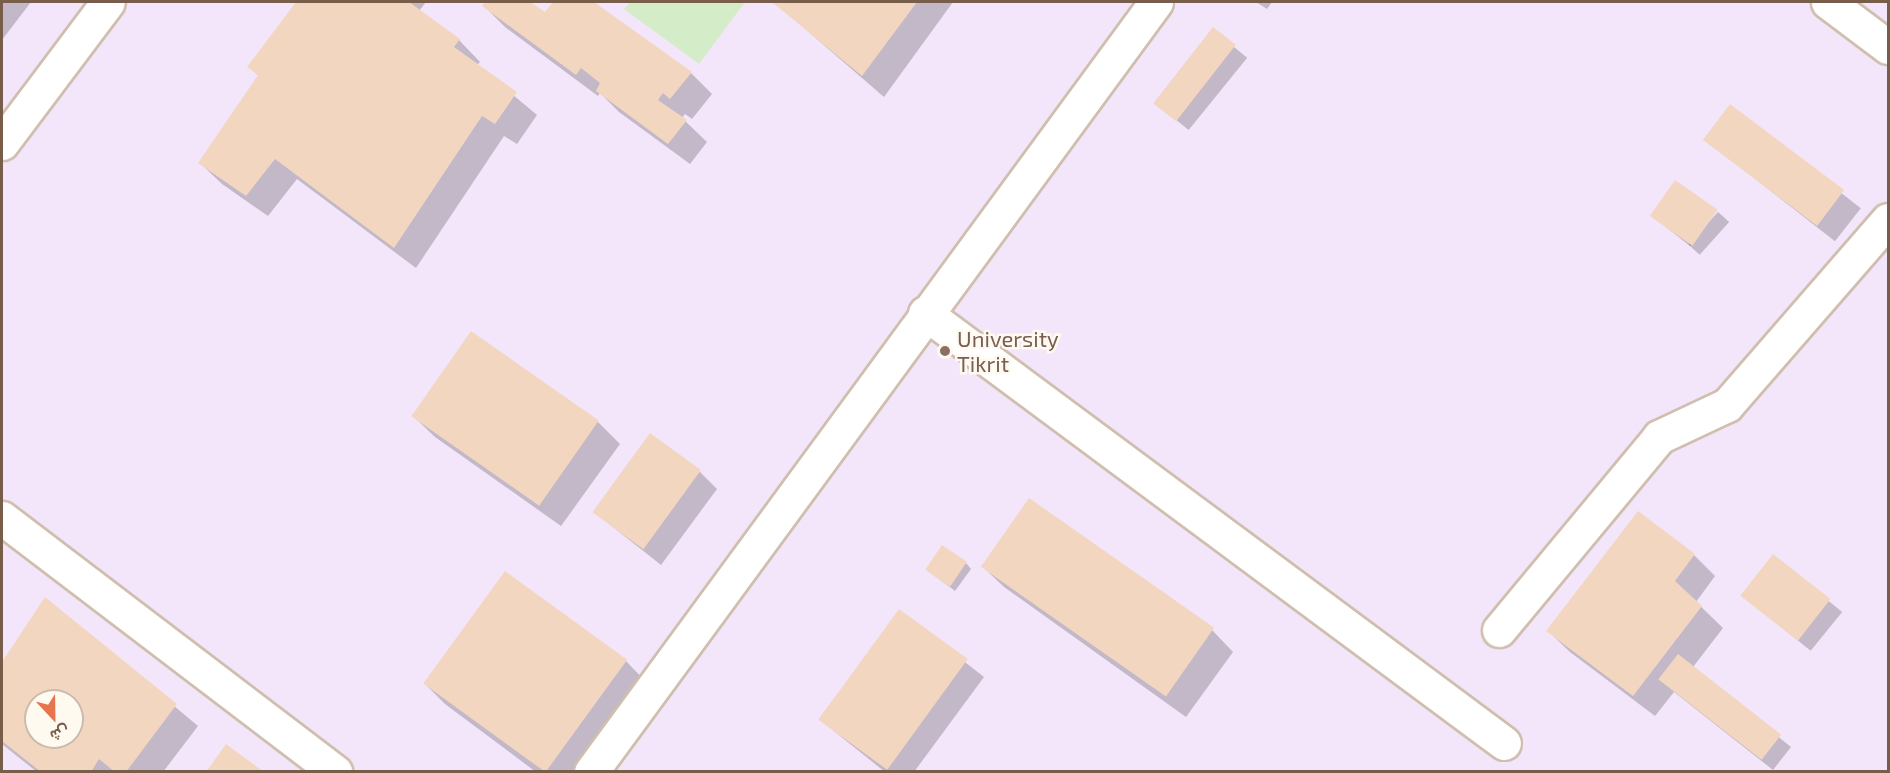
<!DOCTYPE html>
<meta charset="utf-8">
<style>
body{margin:0}
#map{position:relative;width:1890px;height:773px;overflow:hidden;background:#fdf6e9;font-family:"Exo 2",Vazirmatn,sans-serif}
div>[style]{position:absolute}
[style*='--x']{left:calc(var(--x)*1px);top:calc(var(--y)*1px);width:calc(var(--w)*1px);rotate:calc(var(--a)*1deg)}
.education>*{inset:0;background:#f3e6fa}
.green>*{inset:0;background:#d4ecc7}
.shadow>*{inset:0;background:#0003;transform-origin:0 0}
.building>*{inset:0;background:#f3d6c0;transform-origin:0 0}
.roads{filter:drop-shadow(2px 0 #d0beae) drop-shadow(-2px 0 #d0beae) drop-shadow(0 2px #d0beae) drop-shadow(0 -2px #d0beae)}
.minor>*{height:33px;margin:-16.5px;padding:0 16.5px;transform-origin:16.5px;border-radius:16.5px;background:#fff}
.tertiary>*{height:33px;margin:-16.5px;padding:0 16.5px;transform-origin:16.5px;border-radius:16.5px;background:#fff}
.dots>*{width:16px;height:16px;translate:-50% -50%;box-sizing:border-box;border:3px solid #fffaf0;border-radius:50%}
span{translate:-50% -50%;white-space:nowrap;text-align:center;line-height:1.15;-webkit-text-stroke:5px #fffaf0;paint-order:stroke}
.education-label{font-size:22px;color:#785e54}
.left{translate:0 -50%;text-align:left}
.frame{position:absolute;inset:0;border:3px solid #795d4b;pointer-events:none}
.north{position:absolute;left:24px;top:689px;width:60px;height:60px;box-sizing:border-box;background:#fffaf0;border:2px solid #c9bbae;border-radius:50%;rotate:158deg;font-size:16px;font-weight:700;line-height:24px;text-align:center;color:#795d4b}
.north::after{content:'';display:block;margin:auto;width:21px;height:27px;background:#e8744d;clip-path:polygon(50% 0,100% 100%,50% 72%,0 100%)}
</style>
<div id="map">
<div class="education">
<div style="clip-path:polygon(evenodd,2px 2px,1888px 2px,1888px 771px,2px 772px,2px 2px,36px 701px,72px 701px,72px 737px,36px 737px,36px 701px)"></div>
</div>
<div class="green">
<div style="clip-path:polygon(630px 2px,745px 2px,699px 64px,624px 9px)"></div>
</div>
<div class="shadow">
<div style="clip-path:polygon(2px 2px,31px 2px,2px 40px)"></div>
<div style="clip-path:polygon(298px 2px,426px 2px,419px 11px,459px 40px,480px 62px,477px 65px,537px 115px,517px 144px,504px 136px,416px 268px,297px 179px,268px 216px,222px 184px,200px 163px,259px 76px,249px 67px)"></div>
<div style="clip-path:polygon(487px 2px,527px 2px,546px 14px,555px 2px,592px 2px,691px 73px,712px 94px,692px 119px,685px 114px,682px 118px,707px 142px,690px 164px,619px 112px,600px 93px,598px 96px,505px 27px,484px 6px)"></div>
<div style="clip-path:polygon(774px 2px,953px 2px,884px 97px)"></div>
<div style="clip-path:polygon(1256px 2px,1272px 2px,1267px 9px)"></div>
<div style="left:1213px;top:30px;width:44px;height:93px;rotate:39deg"></div>
<div style="left:1730px;top:106px;width:166px;height:42px;rotate:38deg"></div>
<div style="clip-path:polygon(1716px 211px,1690px 246px,1652px 216px)"></div>
<div style="left:1718px;top:212px;width:15px;height:44px;rotate:42deg"></div>
<div style="clip-path:polygon(471px 333px,598px 422px,620px 444px,561px 526px,435px 437px,413px 416px)"></div>
<div style="clip-path:polygon(700px 472px,717px 489px,661px 565px,594px 512px)"></div>
<div style="clip-path:polygon(1030px 500px,1212px 630px,1233px 652px,1186px 717px,1004px 587px,982px 566px)"></div>
<div style="clip-path:polygon(1694px 555px,1715px 576px,1696px 602px,1723px 628px,1693px 667px,1791px 747px,1773px 770px,1674px 692px,1655px 716px,1570px 652px,1548px 631px)"></div>
<div style="left:1773px;top:556px;width:89px;height:50px;rotate:39deg"></div>
<div style="clip-path:polygon(966px 563px,971px 569px,955px 591px,927px 570px)"></div>
<div style="clip-path:polygon(506px 573px,626px 661px,647px 683px,582px 772px,536px 772px,445px 704px,424px 683px)"></div>
<div style="clip-path:polygon(evenodd,46px 599px,198px 726px,163px 772px,37px 772px,2px 744px,2px 665px,46px 599px,36px 701px,72px 701px,72px 737px,36px 737px,36px 701px)"></div>
<div style="clip-path:polygon(900px 611px,984px 677px,914px 772px,885px 772px,819px 719px)"></div>
</div>
<div class="building">
<div style="clip-path:polygon(296px 2px,409px 2px,460px 39px,454px 47px,517px 92px,495px 124px,482px 116px,394px 248px,275px 159px,246px 196px,198px 163px,258px 75px,247px 67px)"></div>
<div style="clip-path:polygon(485px 2px,530px 2px,545px 12px,553px 2px,594px 2px,692px 72px,670px 99px,663px 93px,658px 100px,687px 120px,668px 144px,596px 91px,600px 83px,581px 68px,576px 75px,482px 6px)"></div>
<div style="clip-path:polygon(772px 2px,917px 2px,862px 76px)"></div>
<div style="left:1213px;top:27px;width:29px;height:97px;rotate:38deg"></div>
<div style="left:1730px;top:104px;width:143px;height:45px;rotate:37deg"></div>
<div style="left:1675px;top:180px;width:52px;height:44px;rotate:35deg"></div>
<div style="left:471px;top:331px;width:156px;height:104px;rotate:35deg"></div>
<div style="left:650px;top:433px;width:63px;height:98px;rotate:36deg"></div>
<div style="left:1029px;top:498px;width:226px;height:84px;rotate:35deg"></div>
<div style="clip-path:polygon(1638px 511px,1695px 554px,1675px 581px,1702px 606px,1633px 696px,1546px 631px)"></div>
<div style="left:942px;top:545px;width:30px;height:30px;rotate:34deg"></div>
<div style="left:1773px;top:554px;width:73px;height:53px;rotate:38deg"></div>
<div style="left:505px;top:571px;width:151px;height:139px;rotate:36deg"></div>
<div style="clip-path:polygon(evenodd,45px 597px,177px 704px,126px 772px,115px 772px,99px 759px,91px 772px,41px 772px,2px 741px,2px 662px,45px 597px,36px 701px,72px 701px,72px 737px,36px 737px,36px 701px)"></div>
<div style="left:899px;top:609px;width:85px;height:137px;rotate:36deg"></div>
<div style="left:1678px;top:654px;width:131px;height:32px;rotate:38deg"></div>
<div style="clip-path:polygon(226px 744px,264px 772px,206px 772px)"></div>
</div>
<div class="roads">
<div class="minor">
<div style="--x:2;--y:518;--w:419;--a:37.3"></div>
</div>
<div class="tertiary">
<div style="--x:1828;--y:2;--w:75;--a:36.9"></div>
<div style="--x:2;--y:143;--w:176;--a:-53.1"></div>
<div style="--x:925;--y:313;--w:721;--a:36.6"></div>
<div style="--x:1499;--y:630;--w:251;--a:-50.3"></div>
<div style="--x:1659;--y:437;--w:75;--a:-25.2"></div>
<div style="--x:1727;--y:405;--w:245;--a:-49"></div>
<div style="--x:591;--y:772;--w:955;--a:-53.73"></div>
</div>
</div>
<div class="dots">
<div style="left:945px;top:351px;background:#8d6e63"></div>
</div>
<div class="education-label">
<span class="left" style="left:957px;top:351px">University<br>Tikrit</span>
</div>
<div class="frame"></div>
<div class="north">ش</div>
</div>
